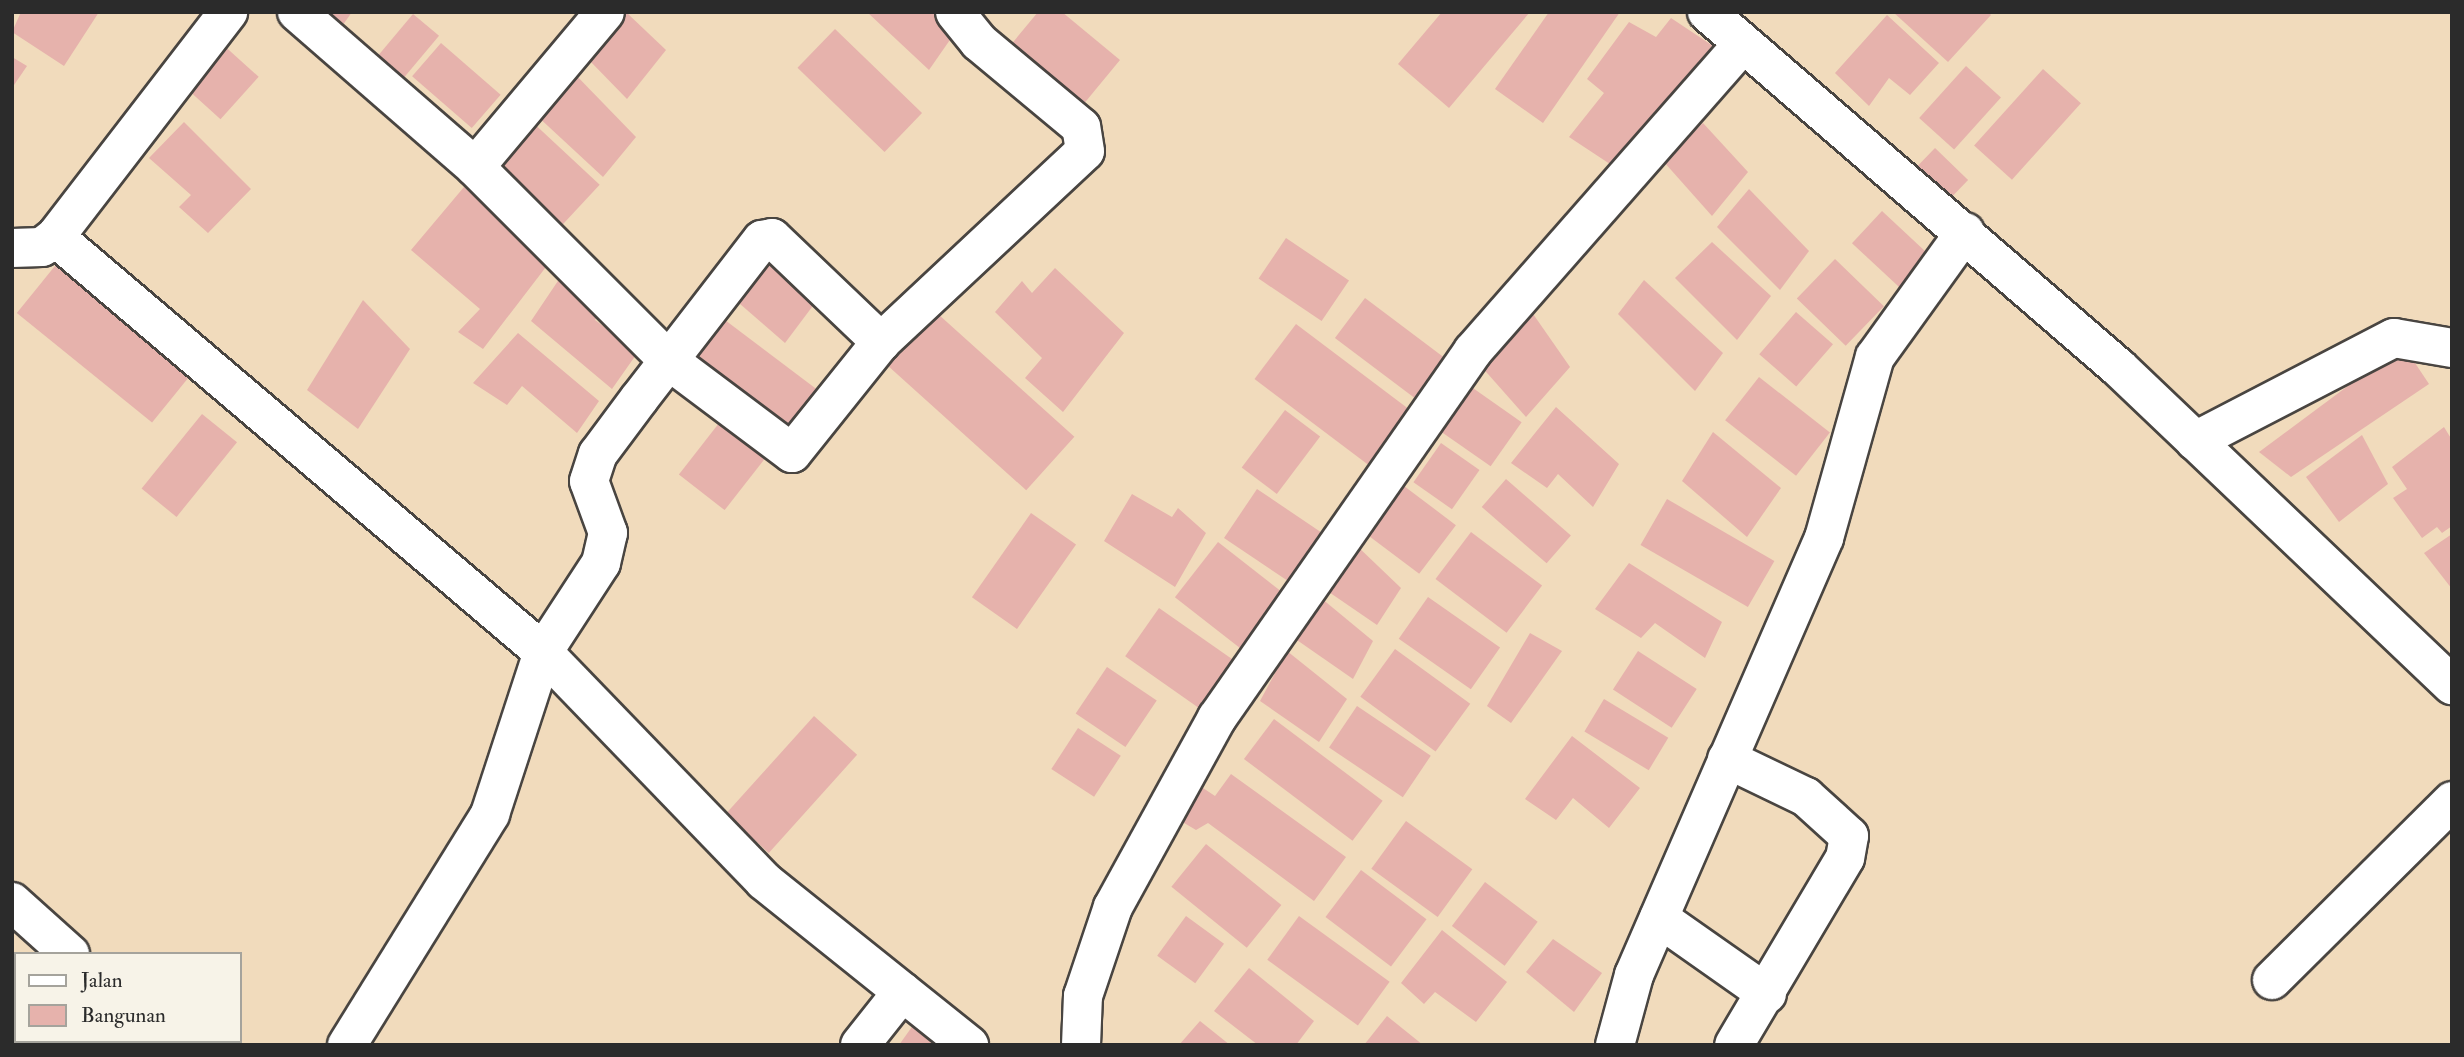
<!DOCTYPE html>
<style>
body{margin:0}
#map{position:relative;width:2464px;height:1057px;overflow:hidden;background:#f1dbbc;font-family:"IM FELL Double Pica",serif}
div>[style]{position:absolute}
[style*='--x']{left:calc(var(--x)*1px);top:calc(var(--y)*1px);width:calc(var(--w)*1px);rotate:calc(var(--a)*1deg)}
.building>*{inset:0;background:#e6b2ac;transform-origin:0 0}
.roads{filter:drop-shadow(2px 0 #494541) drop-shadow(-2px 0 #494541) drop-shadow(0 2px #494541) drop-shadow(0 -2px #494541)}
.minor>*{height:38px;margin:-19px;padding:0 19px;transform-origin:19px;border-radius:19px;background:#fff}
span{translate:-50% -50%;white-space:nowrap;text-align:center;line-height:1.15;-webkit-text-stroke:7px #f7f3e8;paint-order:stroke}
.frame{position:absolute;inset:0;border:14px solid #2b2b2b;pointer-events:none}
.legend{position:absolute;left:14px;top:952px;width:228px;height:91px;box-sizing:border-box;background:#f7f3e8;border:2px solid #a5a39c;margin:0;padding:9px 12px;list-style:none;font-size:21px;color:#2b2b2b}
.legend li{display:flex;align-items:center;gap:14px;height:35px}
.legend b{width:35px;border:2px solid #a5a39c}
</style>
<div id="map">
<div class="building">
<div style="clip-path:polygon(21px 12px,99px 12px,64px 66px,12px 32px)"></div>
<div style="clip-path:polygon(320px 12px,352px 12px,340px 29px)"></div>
<div style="clip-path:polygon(867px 12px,946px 12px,961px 24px,929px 70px)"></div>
<div style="clip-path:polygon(1038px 12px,1062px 12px,1120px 60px,1082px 106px,1009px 47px)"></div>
<div style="clip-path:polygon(1442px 12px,1530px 12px,1449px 108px,1398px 64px)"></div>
<div style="clip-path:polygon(1549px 12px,1620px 12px,1543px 123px,1495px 89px)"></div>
<div style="clip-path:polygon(1893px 12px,1988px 12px,1991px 15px,1948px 62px)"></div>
<div style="clip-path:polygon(627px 13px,666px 50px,627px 99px,588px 59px)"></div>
<div style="left:413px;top:14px;width:34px;height:60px;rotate:40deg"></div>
<div style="clip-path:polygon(1887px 15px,1939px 63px,1910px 95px,1889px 78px,1869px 106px,1835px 73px)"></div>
<div style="clip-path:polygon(1671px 18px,1713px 46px,1616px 168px,1569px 137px,1604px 93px,1587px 79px,1629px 22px,1656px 37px)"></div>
<div style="left:835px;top:29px;width:121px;height:54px;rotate:44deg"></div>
<div style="left:220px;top:42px;width:52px;height:57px;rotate:42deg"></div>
<div style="left:441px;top:43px;width:79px;height:44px;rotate:41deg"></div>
<div style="clip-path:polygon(12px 57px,27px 66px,12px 88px)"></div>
<div style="left:1966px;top:66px;width:47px;height:70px;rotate:42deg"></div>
<div style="left:2043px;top:69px;width:51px;height:103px;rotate:42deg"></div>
<div style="clip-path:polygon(571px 70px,636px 137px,603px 177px,535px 114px)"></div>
<div style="left:528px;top:118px;width:98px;height:56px;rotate:43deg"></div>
<div style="clip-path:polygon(184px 122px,251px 189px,208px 233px,179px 207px,191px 195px,149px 158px)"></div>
<div style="clip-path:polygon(1703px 123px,1748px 172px,1712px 216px,1664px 162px)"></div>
<div style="left:1935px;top:148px;width:46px;height:32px;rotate:44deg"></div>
<div style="clip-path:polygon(464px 187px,549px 263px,483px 349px,458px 332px,480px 309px,411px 250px)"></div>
<div style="clip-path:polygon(1749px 189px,1809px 251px,1780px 290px,1717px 227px)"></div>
<div style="left:1882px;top:211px;width:67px;height:44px;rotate:43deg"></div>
<div style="left:1286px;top:238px;width:76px;height:49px;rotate:34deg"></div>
<div style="clip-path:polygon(1712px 242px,1771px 296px,1737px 340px,1675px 278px)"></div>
<div style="clip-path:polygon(770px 244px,821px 295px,785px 343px,732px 297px)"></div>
<div style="left:1835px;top:259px;width:68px;height:55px;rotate:44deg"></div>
<div style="left:59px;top:261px;width:174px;height:67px;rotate:39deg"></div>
<div style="clip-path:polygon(1055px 268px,1124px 333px,1063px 412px,1025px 378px,1042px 358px,995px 312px,1022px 281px,1032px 293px)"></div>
<div style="clip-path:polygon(566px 269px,606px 302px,595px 320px,638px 352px,612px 389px,531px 321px)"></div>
<div style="clip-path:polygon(1644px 280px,1723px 353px,1695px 391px,1618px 314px)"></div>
<div style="left:1365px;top:298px;width:109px;height:50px;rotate:37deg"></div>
<div style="clip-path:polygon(363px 300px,410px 349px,358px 429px,307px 390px)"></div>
<div style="left:928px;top:305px;width:197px;height:72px;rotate:42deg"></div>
<div style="clip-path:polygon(1531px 311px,1570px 367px,1526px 417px,1480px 365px)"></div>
<div style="left:1796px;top:312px;width:49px;height:56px;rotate:41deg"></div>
<div style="left:717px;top:314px;width:124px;height:60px;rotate:37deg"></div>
<div style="left:1296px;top:324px;width:149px;height:69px;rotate:37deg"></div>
<div style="clip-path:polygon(518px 333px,599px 401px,577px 433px,522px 386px,507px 405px,473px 383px)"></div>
<div style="clip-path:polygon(2403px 345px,2429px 384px,2291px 477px,2259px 452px)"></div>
<div style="left:1759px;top:377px;width:90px;height:55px;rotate:38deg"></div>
<div style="left:1470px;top:386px;width:63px;height:54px;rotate:35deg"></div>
<div style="clip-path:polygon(1556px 407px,1619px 464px,1593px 507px,1558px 474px,1547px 488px,1511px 463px)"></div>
<div style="left:730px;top:409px;width:58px;height:83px;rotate:38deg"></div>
<div style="left:1285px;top:410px;width:44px;height:72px;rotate:37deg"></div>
<div style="left:202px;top:414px;width:45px;height:96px;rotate:39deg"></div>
<div style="clip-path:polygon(2444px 427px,2452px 440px,2452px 526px,2442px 533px,2437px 527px,2422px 538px,2393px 498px,2407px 489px,2392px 467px)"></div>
<div style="clip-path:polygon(1713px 432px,1781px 488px,1747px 537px,1682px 481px)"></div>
<div style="clip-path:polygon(2362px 435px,2388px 484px,2339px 522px,2306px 477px)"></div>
<div style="left:1441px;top:443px;width:47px;height:48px;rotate:35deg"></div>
<div style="left:1506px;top:479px;width:86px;height:37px;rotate:41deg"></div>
<div style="left:1400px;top:483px;width:70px;height:61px;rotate:37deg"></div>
<div style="left:1257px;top:489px;width:88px;height:59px;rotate:34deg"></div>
<div style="clip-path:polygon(1132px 494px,1172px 517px,1178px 508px,1206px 533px,1175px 587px,1104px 541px)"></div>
<div style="left:1667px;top:499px;width:124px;height:53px;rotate:30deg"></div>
<div style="left:1031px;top:513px;width:55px;height:103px;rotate:35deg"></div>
<div style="left:1471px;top:532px;width:89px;height:59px;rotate:37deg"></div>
<div style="clip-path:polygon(2452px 534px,2452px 589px,2424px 553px)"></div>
<div style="left:1218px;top:542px;width:87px;height:70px;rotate:38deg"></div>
<div style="clip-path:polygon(1355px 544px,1401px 588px,1377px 625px,1323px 588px)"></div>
<div style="clip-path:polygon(1629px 563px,1722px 622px,1705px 658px,1655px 623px,1641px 638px,1595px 609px)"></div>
<div style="left:1428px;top:597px;width:88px;height:51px;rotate:35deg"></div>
<div style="clip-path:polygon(1321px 598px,1373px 641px,1353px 679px,1294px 638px)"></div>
<div style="left:1159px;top:608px;width:100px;height:59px;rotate:35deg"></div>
<div style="clip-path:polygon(1530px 633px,1562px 651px,1511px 723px,1487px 706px)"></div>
<div style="left:1395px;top:649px;width:93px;height:59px;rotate:36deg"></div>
<div style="clip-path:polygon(1287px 651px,1347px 699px,1319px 742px,1260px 701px)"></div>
<div style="left:1638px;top:651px;width:70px;height:46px;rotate:33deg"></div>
<div style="left:1107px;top:667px;width:60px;height:56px;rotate:34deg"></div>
<div style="left:1604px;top:699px;width:75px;height:38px;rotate:31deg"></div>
<div style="left:1357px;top:706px;width:89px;height:50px;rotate:34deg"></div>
<div style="left:814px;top:716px;width:58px;height:132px;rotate:42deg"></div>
<div style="left:1274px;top:719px;width:136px;height:50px;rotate:37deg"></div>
<div style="left:1078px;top:728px;width:51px;height:49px;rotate:33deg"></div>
<div style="clip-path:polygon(1572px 736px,1640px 788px,1609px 828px,1573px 798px,1556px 820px,1525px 799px)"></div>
<div style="clip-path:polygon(1231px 774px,1346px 857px,1314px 901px,1208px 823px,1196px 830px,1174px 817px,1197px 784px,1215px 796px)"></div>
<div style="left:1406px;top:821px;width:82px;height:59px;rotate:36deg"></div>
<div style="left:1206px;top:844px;width:97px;height:55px;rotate:39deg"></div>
<div style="left:1361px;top:870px;width:82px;height:59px;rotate:37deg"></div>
<div style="left:1485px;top:882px;width:66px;height:55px;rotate:37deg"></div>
<div style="left:1186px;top:916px;width:47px;height:49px;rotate:36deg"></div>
<div style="left:1299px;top:916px;width:112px;height:54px;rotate:36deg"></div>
<div style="clip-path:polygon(1442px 930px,1507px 982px,1476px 1022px,1435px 992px,1424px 1004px,1401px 983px)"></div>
<div style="clip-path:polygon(1553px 939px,1602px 973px,1574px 1012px,1526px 972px)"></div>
<div style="clip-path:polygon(1249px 968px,1314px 1021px,1296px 1045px,1258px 1045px,1214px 1011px)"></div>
<div style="clip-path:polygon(1387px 1016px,1423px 1045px,1364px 1045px)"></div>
<div style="clip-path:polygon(919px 1017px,955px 1045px,899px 1045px)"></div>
<div style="clip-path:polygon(1200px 1021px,1230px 1045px,1179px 1045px)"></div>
</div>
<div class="roads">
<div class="minor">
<div style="--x:297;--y:12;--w:236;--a:41"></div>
<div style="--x:475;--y:167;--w:273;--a:45"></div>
<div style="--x:668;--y:360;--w:155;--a:36.9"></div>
<div style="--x:792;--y:453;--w:142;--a:-51.3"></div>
<div style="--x:881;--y:342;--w:279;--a:-43.1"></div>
<div style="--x:1085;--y:151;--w:24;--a:-99"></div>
<div style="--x:1081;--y:127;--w:133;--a:-140.2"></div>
<div style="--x:979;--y:42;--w:38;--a:-129"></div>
<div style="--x:1707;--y:12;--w:544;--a:40.83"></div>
<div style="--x:2119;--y:368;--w:460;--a:43.6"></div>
<div style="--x:475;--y:167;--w:202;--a:-50"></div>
<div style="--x:55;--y:237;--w:641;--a:40.38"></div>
<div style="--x:543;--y:652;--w:318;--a:46"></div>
<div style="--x:764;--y:881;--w:263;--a:38.7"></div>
<div style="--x:12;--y:248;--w:30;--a:-2"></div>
<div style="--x:42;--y:247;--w:16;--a:-38"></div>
<div style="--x:55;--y:237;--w:284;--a:-52.4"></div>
<div style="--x:2195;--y:441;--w:224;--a:-27.4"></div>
<div style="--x:2394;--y:338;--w:59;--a:9.8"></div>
<div style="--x:1727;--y:759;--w:88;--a:25.7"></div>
<div style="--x:1806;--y:797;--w:58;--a:42.2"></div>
<div style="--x:1849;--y:836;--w:22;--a:100"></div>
<div style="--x:1845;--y:858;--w:217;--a:120.7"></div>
<div style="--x:12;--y:902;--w:78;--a:41.9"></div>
<div style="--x:1659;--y:918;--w:132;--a:35.1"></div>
<div style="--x:2272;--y:980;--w:254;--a:-44.8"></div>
<div style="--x:180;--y:1041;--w:6;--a:39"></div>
<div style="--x:347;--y:1045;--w:272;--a:-58.2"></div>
<div style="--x:490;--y:814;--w:170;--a:-71.9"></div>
<div style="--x:543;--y:652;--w:106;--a:-56.9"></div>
<div style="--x:601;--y:563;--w:31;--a:-77"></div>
<div style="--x:608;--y:533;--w:55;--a:-110.1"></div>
<div style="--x:589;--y:481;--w:28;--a:-72"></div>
<div style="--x:598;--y:454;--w:69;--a:-53.3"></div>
<div style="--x:639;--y:399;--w:201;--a:-52.3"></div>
<div style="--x:762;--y:240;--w:10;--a:-11"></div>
<div style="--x:772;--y:238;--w:151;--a:43.7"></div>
<div style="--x:860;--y:1045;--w:68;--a:-51.6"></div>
<div style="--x:1081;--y:1045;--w:49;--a:-87.7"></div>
<div style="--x:1083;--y:996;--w:94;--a:-71.4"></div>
<div style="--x:1113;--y:907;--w:216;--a:-61.2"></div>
<div style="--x:1217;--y:718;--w:447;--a:-55.1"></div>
<div style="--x:1473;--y:351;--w:409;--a:-48.7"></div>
<div style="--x:1615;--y:1045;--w:73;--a:-74.8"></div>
<div style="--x:1634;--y:975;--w:477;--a:-66.5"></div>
<div style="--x:1824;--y:538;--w:188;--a:-74.3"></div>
<div style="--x:1875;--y:357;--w:154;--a:-54.2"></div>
</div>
</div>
<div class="frame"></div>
<ul class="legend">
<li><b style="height:9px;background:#fff"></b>Jalan</li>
<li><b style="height:19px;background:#e6b2ac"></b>Bangunan</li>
</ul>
</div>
